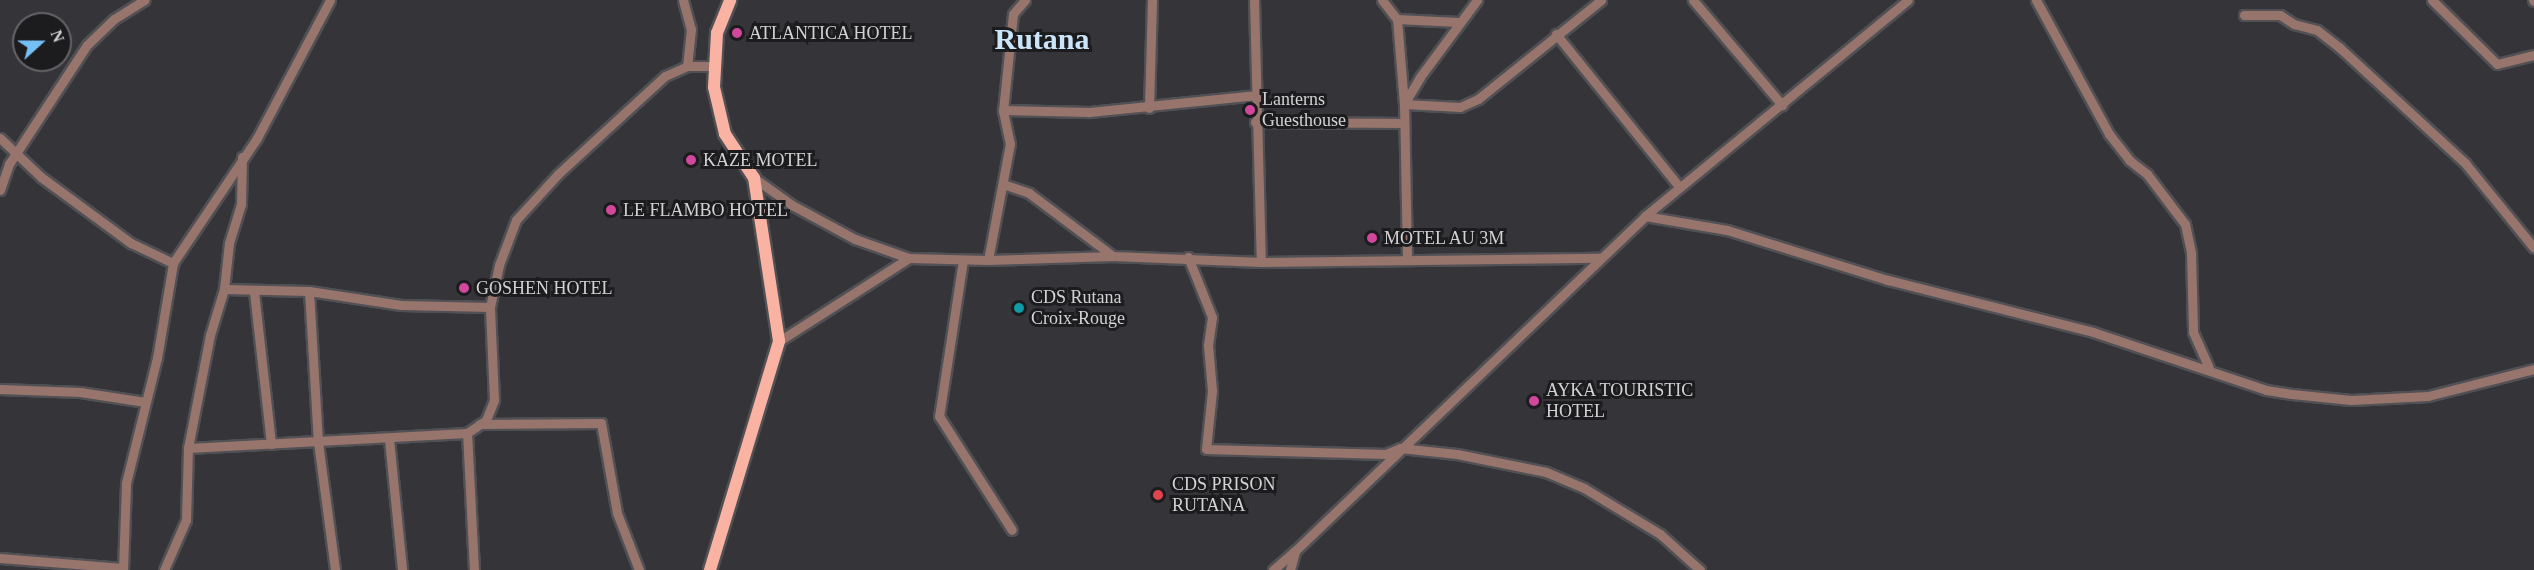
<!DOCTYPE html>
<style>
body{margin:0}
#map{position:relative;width:2534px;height:570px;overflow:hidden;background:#353438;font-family:Georgia,serif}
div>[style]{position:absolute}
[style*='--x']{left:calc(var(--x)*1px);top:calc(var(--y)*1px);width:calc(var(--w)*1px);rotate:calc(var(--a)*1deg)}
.roads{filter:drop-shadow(2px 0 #515054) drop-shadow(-2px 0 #515054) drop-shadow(0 2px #515054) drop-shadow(0 -2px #515054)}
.minor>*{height:9px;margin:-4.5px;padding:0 4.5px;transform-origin:4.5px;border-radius:4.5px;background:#97756d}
.major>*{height:12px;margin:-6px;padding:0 6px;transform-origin:6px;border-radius:6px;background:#fab3a3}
.dots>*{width:16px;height:16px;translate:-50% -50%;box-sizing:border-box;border:3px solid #1c1c1e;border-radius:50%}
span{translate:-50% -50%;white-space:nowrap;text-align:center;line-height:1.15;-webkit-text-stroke:6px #1c1c1e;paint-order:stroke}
.poi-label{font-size:18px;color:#d2d1d4}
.left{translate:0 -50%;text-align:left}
.town-label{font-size:30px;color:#cae5fa;font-weight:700}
.north{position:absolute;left:12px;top:12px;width:60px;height:60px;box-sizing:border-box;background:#1c1c1e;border:2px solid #656467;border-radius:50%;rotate:69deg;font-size:16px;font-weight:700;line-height:24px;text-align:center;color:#d2d1d4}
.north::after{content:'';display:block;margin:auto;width:21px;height:27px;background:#74c0f6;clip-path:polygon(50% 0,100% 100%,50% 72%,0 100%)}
</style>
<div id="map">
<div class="roads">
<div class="minor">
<div style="--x:683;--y:0;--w:30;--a:75"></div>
<div style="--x:691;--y:29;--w:37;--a:96"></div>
<div style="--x:1025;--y:0;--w:18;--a:131"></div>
<div style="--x:1013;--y:14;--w:97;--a:95.9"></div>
<div style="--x:1003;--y:110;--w:86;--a:1.3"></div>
<div style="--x:1089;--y:112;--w:167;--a:-5.8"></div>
<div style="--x:1254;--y:0;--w:262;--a:88.5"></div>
<div style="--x:1382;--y:0;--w:24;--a:52"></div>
<div style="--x:1397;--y:19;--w:61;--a:2.8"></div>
<div style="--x:1693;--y:0;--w:138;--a:49.7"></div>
<div style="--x:2036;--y:0;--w:153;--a:61.4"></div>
<div style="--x:2109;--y:134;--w:33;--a:52"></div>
<div style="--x:2129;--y:160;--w:23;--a:38"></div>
<div style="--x:2147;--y:174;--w:63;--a:52.8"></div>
<div style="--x:2185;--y:224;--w:30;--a:78"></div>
<div style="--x:2191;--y:253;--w:79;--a:88.5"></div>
<div style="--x:2193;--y:332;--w:39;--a:66"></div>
<div style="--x:2432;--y:0;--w:91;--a:44.6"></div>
<div style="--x:2497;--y:64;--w:38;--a:-14"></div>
<div style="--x:2533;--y:0;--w:1;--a:45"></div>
<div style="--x:2244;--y:15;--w:36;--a:0"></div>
<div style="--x:2280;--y:15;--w:17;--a:33"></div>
<div style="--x:2294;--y:24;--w:24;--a:15"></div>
<div style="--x:2317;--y:30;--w:29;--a:38"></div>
<div style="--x:2340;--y:48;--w:170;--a:42.6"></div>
<div style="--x:2465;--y:163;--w:109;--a:50.9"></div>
<div style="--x:1397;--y:19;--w:85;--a:85.3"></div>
<div style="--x:1404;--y:104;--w:56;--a:3.1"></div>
<div style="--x:1460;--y:107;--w:20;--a:-24"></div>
<div style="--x:1478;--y:99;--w:158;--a:-38.8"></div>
<div style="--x:1556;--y:34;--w:194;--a:51.1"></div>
<div style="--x:1149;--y:108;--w:108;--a:-88.4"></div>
<div style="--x:1255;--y:122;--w:148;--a:0.4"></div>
<div style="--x:0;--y:138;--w:57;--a:43.6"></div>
<div style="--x:41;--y:177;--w:112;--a:36.3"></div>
<div style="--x:131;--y:243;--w:47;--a:25.5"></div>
<div style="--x:754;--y:178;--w:47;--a:35.4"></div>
<div style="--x:792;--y:205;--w:72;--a:28.4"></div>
<div style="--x:855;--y:239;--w:57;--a:19.4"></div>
<div style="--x:909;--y:258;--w:79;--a:1.5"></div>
<div style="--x:988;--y:260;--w:125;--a:-1.8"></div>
<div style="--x:1113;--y:256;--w:148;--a:2.3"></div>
<div style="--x:1261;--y:262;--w:339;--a:-0.7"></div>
<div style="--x:1003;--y:184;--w:28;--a:19"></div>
<div style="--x:1029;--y:193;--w:105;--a:36.9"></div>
<div style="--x:0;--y:190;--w:28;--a:-71"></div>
<div style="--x:9;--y:164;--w:142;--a:-56.8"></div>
<div style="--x:87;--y:45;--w:37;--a:-44"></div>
<div style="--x:114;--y:19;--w:36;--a:-32"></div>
<div style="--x:1645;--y:216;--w:83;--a:9.7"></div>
<div style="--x:1727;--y:230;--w:169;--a:17.3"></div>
<div style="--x:1888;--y:280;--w:211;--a:14.2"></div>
<div style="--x:2093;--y:332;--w:182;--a:18.5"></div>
<div style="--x:2266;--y:390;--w:26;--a:9"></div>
<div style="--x:2292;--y:394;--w:59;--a:5.8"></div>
<div style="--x:2351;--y:400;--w:77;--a:-3"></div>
<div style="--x:2428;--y:396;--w:109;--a:-14.3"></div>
<div style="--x:1188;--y:257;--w:65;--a:68.2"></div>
<div style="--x:1212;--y:317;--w:28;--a:98"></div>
<div style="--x:1208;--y:345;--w:46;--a:85"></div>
<div style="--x:1212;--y:391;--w:58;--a:95.9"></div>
<div style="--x:1206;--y:449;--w:180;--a:1.6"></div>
<div style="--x:1386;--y:454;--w:15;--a:-23"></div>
<div style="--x:1400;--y:448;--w:57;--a:6"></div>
<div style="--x:1457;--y:454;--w:91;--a:11.4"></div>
<div style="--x:1546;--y:472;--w:41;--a:22.8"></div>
<div style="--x:1584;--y:488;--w:89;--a:31.2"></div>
<div style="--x:1660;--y:534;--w:54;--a:42"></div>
<div style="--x:1407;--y:258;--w:154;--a:-91.1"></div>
<div style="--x:1404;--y:104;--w:31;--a:-59"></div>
<div style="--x:1420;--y:77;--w:96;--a:-53.5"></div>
<div style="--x:963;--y:260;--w:158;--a:98.7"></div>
<div style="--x:939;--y:416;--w:135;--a:57.4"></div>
<div style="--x:988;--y:260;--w:118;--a:-79.3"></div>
<div style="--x:1010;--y:144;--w:35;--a:-102"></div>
<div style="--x:224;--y:289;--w:85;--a:1.3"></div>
<div style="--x:309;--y:291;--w:93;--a:8.7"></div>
<div style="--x:401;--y:305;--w:89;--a:1.3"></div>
<div style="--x:309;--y:291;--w:151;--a:86.6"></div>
<div style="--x:318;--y:442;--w:129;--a:82.4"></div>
<div style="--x:254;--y:292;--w:153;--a:83.6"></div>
<div style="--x:779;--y:341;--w:154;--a:-32.6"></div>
<div style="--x:0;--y:389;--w:80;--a:2.1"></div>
<div style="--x:80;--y:392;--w:66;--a:8.7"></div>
<div style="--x:480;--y:424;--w:121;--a:-0.5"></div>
<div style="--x:601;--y:423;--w:91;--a:79.9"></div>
<div style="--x:617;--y:513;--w:61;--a:68.9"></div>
<div style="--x:389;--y:439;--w:132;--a:84.3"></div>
<div style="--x:188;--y:448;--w:279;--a:-3.1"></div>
<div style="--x:0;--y:558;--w:123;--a:4.6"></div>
<div style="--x:123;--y:570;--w:87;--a:-88"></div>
<div style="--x:126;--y:483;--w:129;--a:-76.1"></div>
<div style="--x:157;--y:358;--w:96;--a:-80.4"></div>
<div style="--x:173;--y:263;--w:151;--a:-56.1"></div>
<div style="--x:257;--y:138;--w:156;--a:-62.1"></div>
<div style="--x:164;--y:570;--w:55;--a:-66.3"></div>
<div style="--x:186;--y:520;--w:72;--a:-88.4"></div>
<div style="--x:188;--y:448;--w:115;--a:-79"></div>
<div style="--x:210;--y:335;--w:48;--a:-73.1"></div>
<div style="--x:224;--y:289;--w:46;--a:-83.8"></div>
<div style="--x:229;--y:243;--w:41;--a:-72.9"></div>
<div style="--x:241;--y:204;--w:47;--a:-88.8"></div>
<div style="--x:474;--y:570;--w:137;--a:-92.9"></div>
<div style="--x:467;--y:433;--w:23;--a:-34"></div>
<div style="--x:486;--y:420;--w:22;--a:-68"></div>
<div style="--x:494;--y:400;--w:93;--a:-92.5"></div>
<div style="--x:490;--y:307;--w:43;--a:-77.9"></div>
<div style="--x:499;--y:265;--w:48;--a:-69.3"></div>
<div style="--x:516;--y:220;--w:62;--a:-47.6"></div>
<div style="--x:558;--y:174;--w:145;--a:-42.5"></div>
<div style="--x:665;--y:76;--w:24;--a:-24"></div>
<div style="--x:687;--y:66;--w:25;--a:0"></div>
<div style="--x:1273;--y:570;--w:29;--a:-41"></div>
<div style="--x:1290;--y:570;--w:20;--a:-75"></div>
<div style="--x:1295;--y:551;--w:484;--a:-43.7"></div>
<div style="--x:1645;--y:216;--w:340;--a:-39.4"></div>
</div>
<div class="major">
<div style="--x:710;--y:570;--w:239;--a:-73.2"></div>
<div style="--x:779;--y:341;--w:165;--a:-98.7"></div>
<div style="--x:754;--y:178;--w:53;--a:-123.4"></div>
<div style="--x:725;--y:134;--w:48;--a:-103.2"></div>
<div style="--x:714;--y:87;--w:54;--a:-86.8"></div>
<div style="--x:717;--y:33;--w:35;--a:-68"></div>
</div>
</div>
<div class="dots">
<div style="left:737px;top:33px;background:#d1479c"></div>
<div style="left:1250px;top:110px;background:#d1479c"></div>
<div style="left:691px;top:160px;background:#d1479c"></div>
<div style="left:611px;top:210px;background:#d1479c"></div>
<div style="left:1372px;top:238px;background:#d1479c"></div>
<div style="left:464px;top:288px;background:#d1479c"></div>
<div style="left:1019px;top:308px;background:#0f9aa8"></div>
<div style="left:1534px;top:401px;background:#d1479c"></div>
<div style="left:1158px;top:495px;background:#e0444e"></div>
</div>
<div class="poi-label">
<span class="left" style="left:749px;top:33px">ATLANTICA HOTEL</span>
<span class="left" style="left:1262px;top:110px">Lanterns<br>Guesthouse</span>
<span class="left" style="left:703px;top:160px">KAZE MOTEL</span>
<span class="left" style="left:623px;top:210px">LE FLAMBO HOTEL</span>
<span class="left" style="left:1384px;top:238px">MOTEL AU 3M</span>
<span class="left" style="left:476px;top:288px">GOSHEN HOTEL</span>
<span class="left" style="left:1031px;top:308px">CDS Rutana<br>Croix-Rouge</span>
<span class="left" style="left:1546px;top:401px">AYKA TOURISTIC<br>HOTEL</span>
<span class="left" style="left:1172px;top:495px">CDS PRISON<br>RUTANA</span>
</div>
<div class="town-label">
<span style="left:1042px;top:39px">Rutana</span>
</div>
<div class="north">N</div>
</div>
